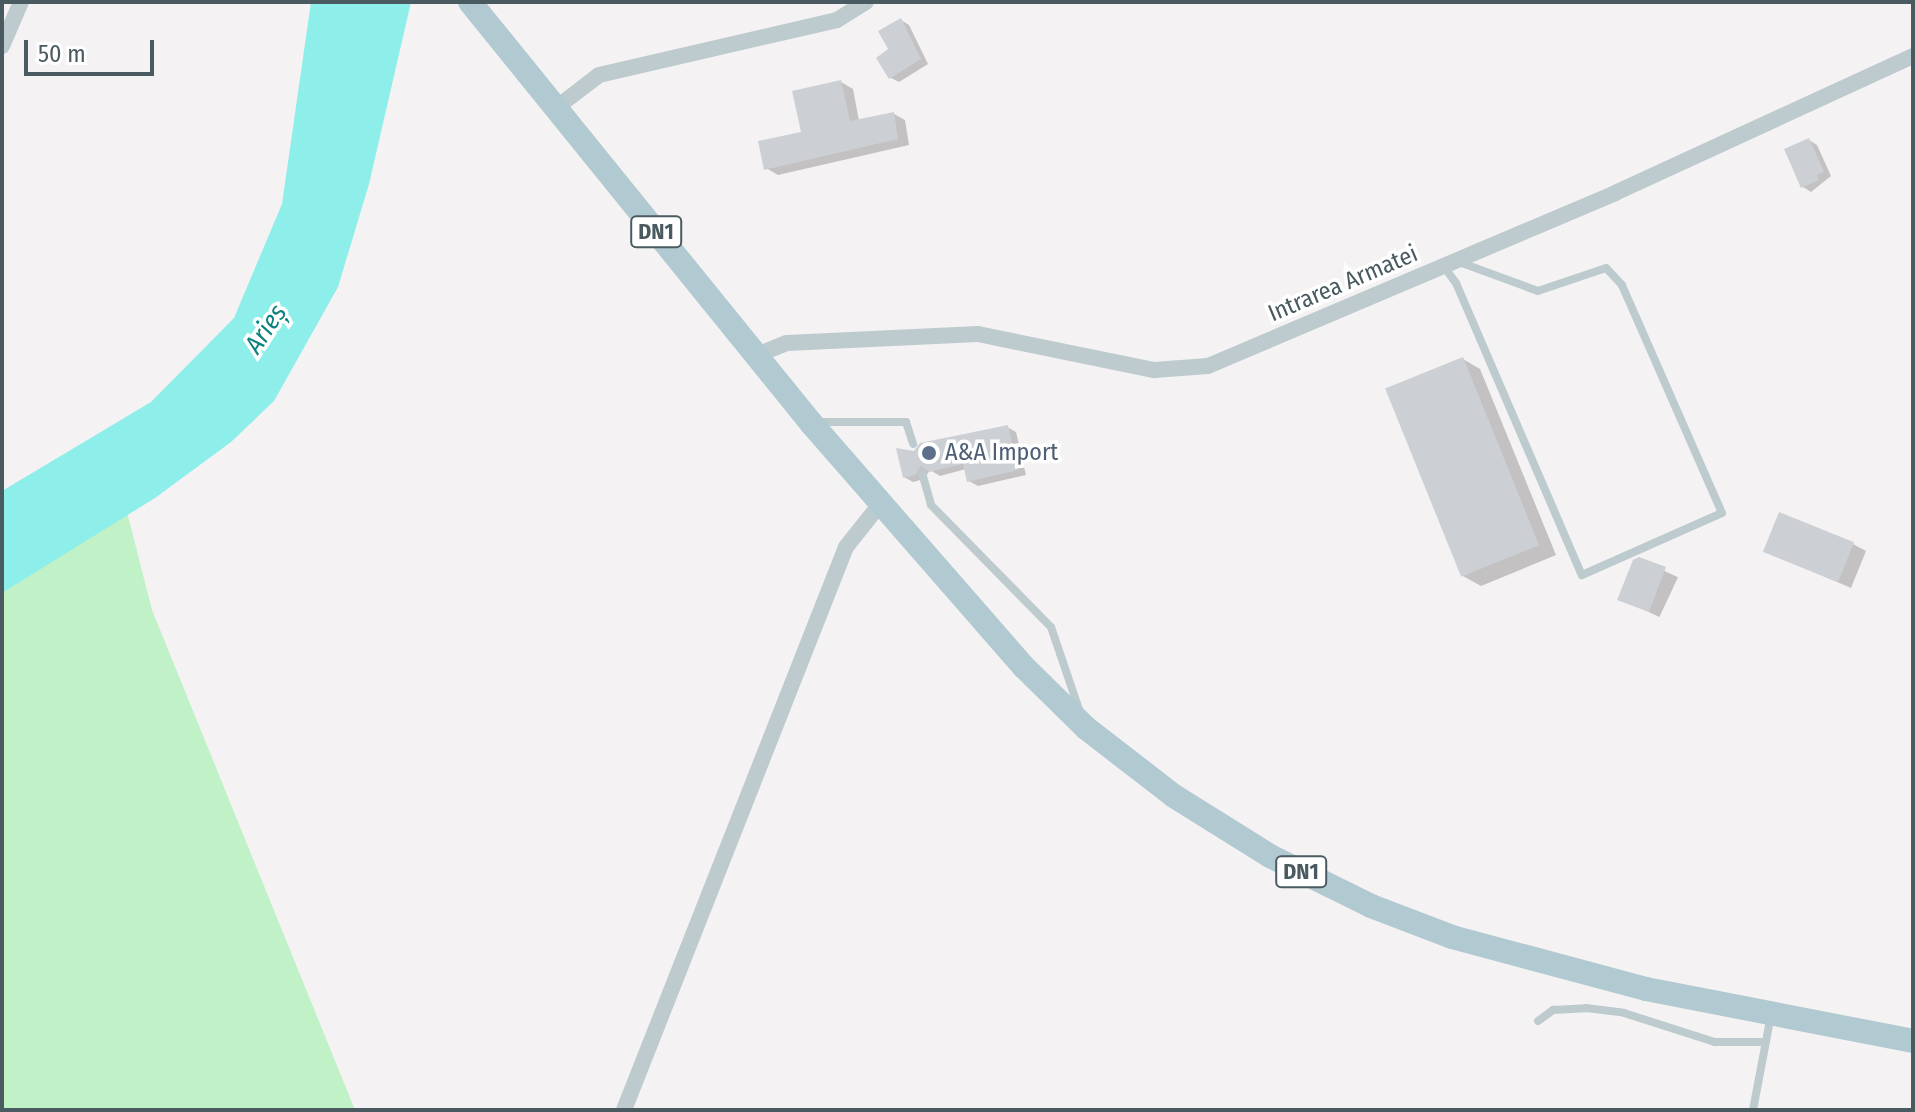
<!DOCTYPE html>
<meta charset="utf-8">
<style>
body{margin:0}
#map{position:relative;width:1915px;height:1112px;overflow:hidden;background:#f4f2f2;font-family:"Fira Sans Condensed",sans-serif}
div>[style]{position:absolute}
[style*='--x']{left:calc(var(--x)*1px);top:calc(var(--y)*1px);width:calc(var(--w)*1px);rotate:calc(var(--a)*1deg)}
.green>*{inset:0;background:#c1f1c7}
.water>*{inset:0;background:#8deeea}
.shadow>*{inset:0;background:#0003;transform-origin:0 0}
.building>*{inset:0;background:#ccd0d4;transform-origin:0 0}
.service>*{height:8px;margin:-4px;padding:0 4px;transform-origin:4px;border-radius:4px;background:#bdcbce}
.minor>*{height:16px;margin:-8px;padding:0 8px;transform-origin:8px;border-radius:8px;background:#bdcbce}
.primary>*{height:24px;margin:-12px;padding:0 12px;transform-origin:12px;border-radius:12px;background:#b1c9d0}
.dots>*{width:22px;height:22px;translate:-50% -50%;box-sizing:border-box;border:4px solid #fff;border-radius:50%}
span{translate:-50% -50%;white-space:nowrap;text-align:center;line-height:1.15;-webkit-text-stroke:7px #fff;paint-order:stroke}
.shield-label span{padding:2px 6px;background:#fff;border:2px solid;border-radius:6px;-webkit-text-stroke-width:0}
.shield-label{font-size:22px;color:#495b60;font-weight:700}
.street-label{font-size:24px;color:#495b60}
.service-label{font-size:24px;color:#4e5e75}
.left{translate:0 -50%;text-align:left}
.water-label{font-size:26px;color:#0c827d;font-style:italic}
.frame{position:absolute;inset:0;border:4px solid #495b60;pointer-events:none}
.scale{position:absolute;left:24px;top:40px;width:130px;height:36px;box-sizing:border-box;border:4px solid #495b60;border-top:0;padding-left:10px;font-size:24px;line-height:28px;white-space:nowrap;color:#495b60;-webkit-text-stroke:6px #fff;paint-order:stroke}
</style>
<div id="map">
<div class="green">
<div style="clip-path:polygon(127px 512px,152px 610px,355px 1110px,2px 1110px,2px 593px)"></div>
</div>
<div class="water">
<div style="clip-path:polygon(311px 2px,411px 2px,369px 184px,338px 287px,274px 401px,231px 442px,155px 498px,2px 593px,2px 491px,151px 402px,234px 318px,282px 204px)"></div>
</div>
<div class="shadow">
<div style="clip-path:polygon(901px 20px,909px 25px,928px 64px,899px 82px,891px 78px,891px 50px)"></div>
<div style="clip-path:polygon(841px 82px,853px 89px,859px 121px,894px 114px,905px 120px,909px 145px,778px 175px,766px 168px,803px 133px)"></div>
<div style="clip-path:polygon(1809px 140px,1817px 145px,1831px 176px,1811px 192px,1803px 187px)"></div>
<div style="clip-path:polygon(1463px 359px,1480px 369px,1556px 555px,1481px 586px,1463px 576px)"></div>
<div style="clip-path:polygon(1007px 427px,1016px 432px,1026px 475px,978px 486px,969px 481px,966px 469px,940px 476px,930px 470px,924px 479px,913px 482px,904px 477px,915px 453px)"></div>
<div style="clip-path:polygon(1853px 544px,1866px 551px,1851px 588px,1765px 551px)"></div>
<div style="left:1639px;top:559px;width:43px;height:44px;rotate:25deg"></div>
</div>
<div class="building">
<div style="clip-path:polygon(901px 18px,921px 59px,889px 79px,876px 58px,888px 49px,878px 31px)"></div>
<div style="clip-path:polygon(841px 80px,850px 121px,894px 112px,898px 139px,764px 170px,758px 141px,801px 132px,792px 91px)"></div>
<div style="clip-path:polygon(1809px 138px,1824px 172px,1817px 175px,1819px 180px,1801px 188px,1784px 149px)"></div>
<div style="left:1463px;top:357px;width:203px;height:84px;rotate:68deg"></div>
<div style="clip-path:polygon(1008px 425px,1018px 470px,967px 482px,963px 464px,929px 472px,921px 466px,915px 475px,903px 478px,896px 448px,914px 451px,920px 443px)"></div>
<div style="left:1779px;top:512px;width:81px;height:43px;rotate:22deg"></div>
<div style="clip-path:polygon(1639px 557px,1666px 567px,1649px 612px,1617px 600px,1633px 560px)"></div>
</div>
<div class="service">
<div style="--x:1444;--y:267;--w:20;--a:53"></div>
<div style="--x:1456;--y:283;--w:318;--a:66.7"></div>
<div style="--x:1582;--y:575;--w:153;--a:-23.9"></div>
<div style="--x:1722;--y:513;--w:249;--a:-113.7"></div>
<div style="--x:1622;--y:285;--w:23;--a:-133"></div>
<div style="--x:1606;--y:268;--w:72;--a:161.3"></div>
<div style="--x:1538;--y:291;--w:87;--a:-159.9"></div>
<div style="--x:819;--y:422;--w:87;--a:0"></div>
<div style="--x:906;--y:422;--w:23;--a:72"></div>
<div style="--x:922;--y:473;--w:33;--a:74"></div>
<div style="--x:931;--y:505;--w:171;--a:45.5"></div>
<div style="--x:1051;--y:627;--w:90;--a:71.2"></div>
<div style="--x:1538;--y:1021;--w:19;--a:-36"></div>
<div style="--x:1553;--y:1010;--w:33;--a:-3"></div>
<div style="--x:1586;--y:1008;--w:38;--a:7"></div>
<div style="--x:1624;--y:1013;--w:96;--a:17.7"></div>
<div style="--x:1715;--y:1042;--w:47;--a:0"></div>
<div style="--x:1753;--y:1110;--w:97;--a:-79.3"></div>
</div>
<div class="minor">
<div style="--x:2;--y:46;--w:48;--a:-66.6"></div>
<div style="--x:556;--y:108;--w:54;--a:-37.5"></div>
<div style="--x:599;--y:75;--w:244;--a:-13"></div>
<div style="--x:837;--y:20;--w:34;--a:-32"></div>
<div style="--x:757;--y:355;--w:32;--a:-22"></div>
<div style="--x:787;--y:343;--w:191;--a:-2.7"></div>
<div style="--x:978;--y:334;--w:180;--a:11.6"></div>
<div style="--x:1154;--y:370;--w:54;--a:-4.2"></div>
<div style="--x:1208;--y:366;--w:442;--a:-23"></div>
<div style="--x:1615;--y:193;--w:328;--a:-24.7"></div>
<div style="--x:624;--y:1110;--w:605;--a:-68.48"></div>
<div style="--x:846;--y:547;--w:56;--a:-51.5"></div>
</div>
<div class="primary">
<div style="--x:470;--y:2;--w:542;--a:50.99"></div>
<div style="--x:811;--y:423;--w:324;--a:48.9"></div>
<div style="--x:1024;--y:667;--w:87;--a:44.5"></div>
<div style="--x:1086;--y:728;--w:111;--a:37.7"></div>
<div style="--x:1174;--y:796;--w:113;--a:32"></div>
<div style="--x:1270;--y:856;--w:113;--a:26.3"></div>
<div style="--x:1371;--y:906;--w:87;--a:20.9"></div>
<div style="--x:1452;--y:937;--w:201;--a:15"></div>
<div style="--x:1646;--y:989;--w:272;--a:11"></div>
</div>
<div class="dots">
<div style="left:929px;top:453px;background:#5c6f8a"></div>
</div>
<div class="shield-label">
<span style="left:656px;top:232px">DN1</span>
<span style="left:1301px;top:872px">DN1</span>
</div>
<div class="street-label">
<span style="left:1343px;top:284px;rotate:-23deg">Intrarea Armatei</span>
</div>
<div class="service-label">
<span class="left" style="left:945px;top:453px">A&amp;A Import</span>
</div>
<div class="water-label">
<span style="left:266px;top:329px;rotate:-56deg">Arieș</span>
</div>
<div class="frame"></div>
<div class="scale">50 m</div>
</div>
